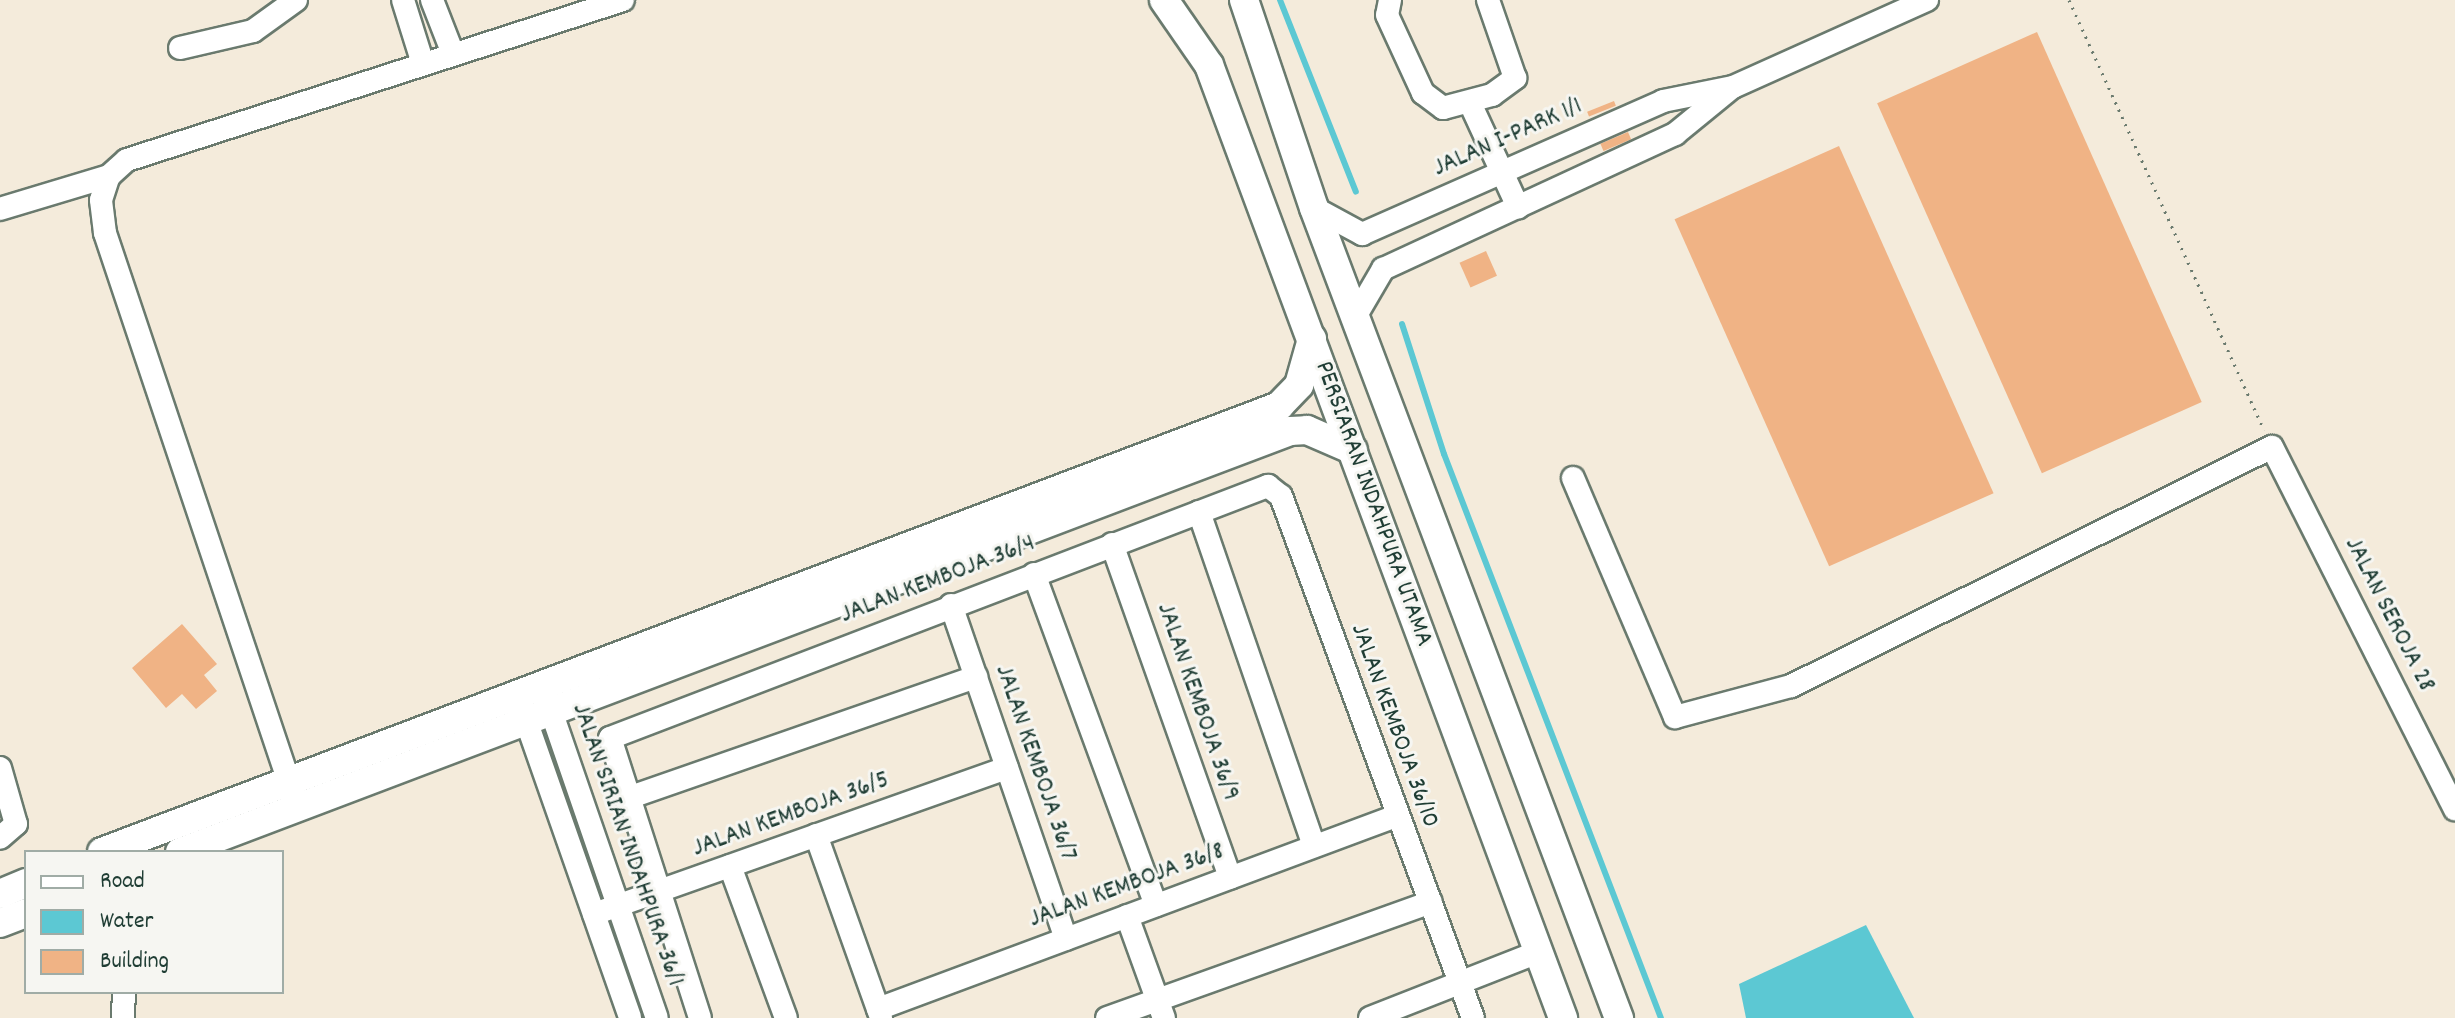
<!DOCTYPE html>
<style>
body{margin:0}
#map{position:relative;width:2455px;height:1018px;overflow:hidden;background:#f4ebdb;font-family:Dekko,sans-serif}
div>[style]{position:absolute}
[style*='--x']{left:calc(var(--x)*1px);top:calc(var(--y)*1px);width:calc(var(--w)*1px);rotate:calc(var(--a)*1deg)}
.water>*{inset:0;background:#5cc8d3}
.stream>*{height:6px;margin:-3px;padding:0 3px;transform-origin:3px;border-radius:3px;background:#5cc8d3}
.building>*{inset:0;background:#f0b385;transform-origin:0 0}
.path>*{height:3px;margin-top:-1.5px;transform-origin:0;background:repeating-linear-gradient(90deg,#6a7a6e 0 2px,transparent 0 8px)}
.roads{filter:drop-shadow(2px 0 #6a7a6e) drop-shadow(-2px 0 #6a7a6e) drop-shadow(0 2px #6a7a6e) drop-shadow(0 -2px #6a7a6e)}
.minor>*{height:22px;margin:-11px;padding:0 11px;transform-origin:11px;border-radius:11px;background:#fff}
.major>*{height:28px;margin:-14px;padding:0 14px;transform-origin:14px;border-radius:14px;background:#fff}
span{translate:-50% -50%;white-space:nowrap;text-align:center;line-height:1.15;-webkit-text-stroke:6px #f6f6f2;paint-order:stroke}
.street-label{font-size:26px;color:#1f3d34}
.legend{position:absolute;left:24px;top:850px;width:260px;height:144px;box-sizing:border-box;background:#f6f6f2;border:2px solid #a0aca6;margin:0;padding:10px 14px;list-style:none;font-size:24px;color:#1f3d34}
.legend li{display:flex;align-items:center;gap:16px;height:40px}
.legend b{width:40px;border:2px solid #a0aca6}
</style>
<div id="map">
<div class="water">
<div style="clip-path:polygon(1866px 925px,1914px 1018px,1746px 1018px,1739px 984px)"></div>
</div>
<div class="stream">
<div style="--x:1280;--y:0;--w:206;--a:68.4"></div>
<div style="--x:1402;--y:324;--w:137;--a:72.1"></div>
<div style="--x:1444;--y:454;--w:604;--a:68.96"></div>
</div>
<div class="building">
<div style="left:2037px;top:32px;width:405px;height:175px;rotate:66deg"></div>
<div style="left:1614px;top:101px;width:5px;height:29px;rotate:68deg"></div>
<div style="left:1628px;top:132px;width:8px;height:30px;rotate:67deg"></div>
<div style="left:1839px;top:146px;width:380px;height:180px;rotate:66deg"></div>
<div style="left:1486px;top:251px;width:27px;height:29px;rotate:66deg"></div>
<div style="clip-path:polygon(182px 624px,217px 664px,204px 675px,217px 691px,196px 709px,182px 694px,166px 708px,132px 668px)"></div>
</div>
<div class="path">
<div style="--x:2069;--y:0;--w:472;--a:65.6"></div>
</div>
<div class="roads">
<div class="minor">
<div style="--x:403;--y:0;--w:67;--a:72.6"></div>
<div style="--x:432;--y:0;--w:58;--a:68.7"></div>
<div style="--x:1390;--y:0;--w:15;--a:101"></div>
<div style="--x:1387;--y:15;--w:86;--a:65.2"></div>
<div style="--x:1423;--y:93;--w:25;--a:37"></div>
<div style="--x:1443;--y:108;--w:51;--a:-14.9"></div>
<div style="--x:1492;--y:95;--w:29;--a:-36"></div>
<div style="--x:1515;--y:78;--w:83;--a:-109.1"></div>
<div style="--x:180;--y:48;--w:75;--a:-13.1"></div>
<div style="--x:253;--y:31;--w:53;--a:-35.8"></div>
<div style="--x:1470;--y:103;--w:115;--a:65.2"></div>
<div style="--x:1314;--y:208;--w:55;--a:28.4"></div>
<div style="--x:1362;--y:234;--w:329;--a:-23.8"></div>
<div style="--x:1663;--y:101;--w:71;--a:-11.3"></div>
<div style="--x:1733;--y:87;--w:213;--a:-24.2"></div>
<div style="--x:0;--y:209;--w:114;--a:-16.8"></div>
<div style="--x:1355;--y:317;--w:56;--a:-59.7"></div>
<div style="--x:1383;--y:269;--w:322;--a:-24.8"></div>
<div style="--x:1675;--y:134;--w:70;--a:-39.2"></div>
<div style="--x:1573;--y:478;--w:260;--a:66.9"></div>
<div style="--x:1675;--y:717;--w:120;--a:-15"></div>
<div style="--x:1791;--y:686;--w:537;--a:-26.42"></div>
<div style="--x:2272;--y:447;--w:406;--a:63.2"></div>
<div style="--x:1199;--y:512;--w:353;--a:71"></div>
<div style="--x:1112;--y:544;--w:354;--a:70.5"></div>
<div style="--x:1034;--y:574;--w:353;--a:69.8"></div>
<div style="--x:951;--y:605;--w:353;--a:71"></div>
<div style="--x:547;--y:699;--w:337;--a:71"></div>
<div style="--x:521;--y:706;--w:330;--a:70.7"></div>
<div style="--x:0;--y:768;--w:58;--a:74.1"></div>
<div style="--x:16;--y:824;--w:21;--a:139"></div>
<div style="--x:294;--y:797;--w:595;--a:-108.53"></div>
<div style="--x:105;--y:233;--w:33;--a:-97"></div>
<div style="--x:101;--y:200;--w:25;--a:-72"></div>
<div style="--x:109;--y:176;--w:24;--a:-42"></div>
<div style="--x:127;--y:160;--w:521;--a:-17.88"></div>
<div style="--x:625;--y:799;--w:372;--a:-19.2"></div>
<div style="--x:816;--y:835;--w:194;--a:70.4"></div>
<div style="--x:730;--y:866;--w:162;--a:69.8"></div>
<div style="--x:594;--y:914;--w:438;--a:-19.5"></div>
<div style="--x:1127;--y:916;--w:109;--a:70.1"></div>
<div style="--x:878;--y:1009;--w:553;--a:-20.43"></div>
<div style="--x:123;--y:1018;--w:26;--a:-88"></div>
<div style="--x:700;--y:1018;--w:294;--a:-107.8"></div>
<div style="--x:610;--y:738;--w:705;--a:-20.96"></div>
<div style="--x:1268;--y:486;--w:16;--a:38"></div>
<div style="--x:1281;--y:496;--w:556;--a:69.81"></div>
<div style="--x:1107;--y:1018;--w:344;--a:-19.7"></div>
<div style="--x:1370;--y:1018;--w:180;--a:-21.4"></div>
</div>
<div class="major">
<div style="--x:1164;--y:0;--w:79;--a:55.3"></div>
<div style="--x:1209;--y:65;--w:1017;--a:69.62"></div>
<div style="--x:1244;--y:0;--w:219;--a:71.4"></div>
<div style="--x:1314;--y:208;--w:866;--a:69.37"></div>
<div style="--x:102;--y:852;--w:1259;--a:-20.75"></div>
<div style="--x:1279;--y:406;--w:29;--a:-46"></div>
<div style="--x:1299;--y:385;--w:48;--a:-74.2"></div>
<div style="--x:180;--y:852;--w:1187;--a:-20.77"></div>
<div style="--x:1290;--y:431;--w:17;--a:-3"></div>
<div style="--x:1307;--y:430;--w:50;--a:23.5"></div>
<div style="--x:0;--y:894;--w:28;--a:-23"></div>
<div style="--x:0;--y:923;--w:28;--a:-21"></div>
</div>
</div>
<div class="street-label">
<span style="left:1508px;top:138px;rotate:-24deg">JALAN I-PARK 1/1</span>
<span style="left:1373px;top:504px;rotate:70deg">PERSIARAN INDAHPURA UTAMA</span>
<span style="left:938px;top:580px;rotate:-21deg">JALAN KEMBOJA 36/4</span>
<span style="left:2389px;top:615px;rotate:63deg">JALAN SEROJA 28</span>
<span style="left:1197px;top:702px;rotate:71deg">JALAN KEMBOJA 36/9</span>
<span style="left:1394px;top:726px;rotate:70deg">JALAN KEMBOJA 36/10</span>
<span style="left:1035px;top:763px;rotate:71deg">JALAN KEMBOJA 36/7</span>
<span style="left:791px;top:815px;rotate:-20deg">JALAN KEMBOJA 36/5</span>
<span style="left:627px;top:845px;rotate:71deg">JALAN SIRIAN INDAHPURA 36/1</span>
<span style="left:1127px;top:886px;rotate:-20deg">JALAN KEMBOJA 36/8</span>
</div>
<ul class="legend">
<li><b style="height:10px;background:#fff"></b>Road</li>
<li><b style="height:22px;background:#5cc8d3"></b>Water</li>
<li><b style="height:22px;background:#f0b385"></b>Building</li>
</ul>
</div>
